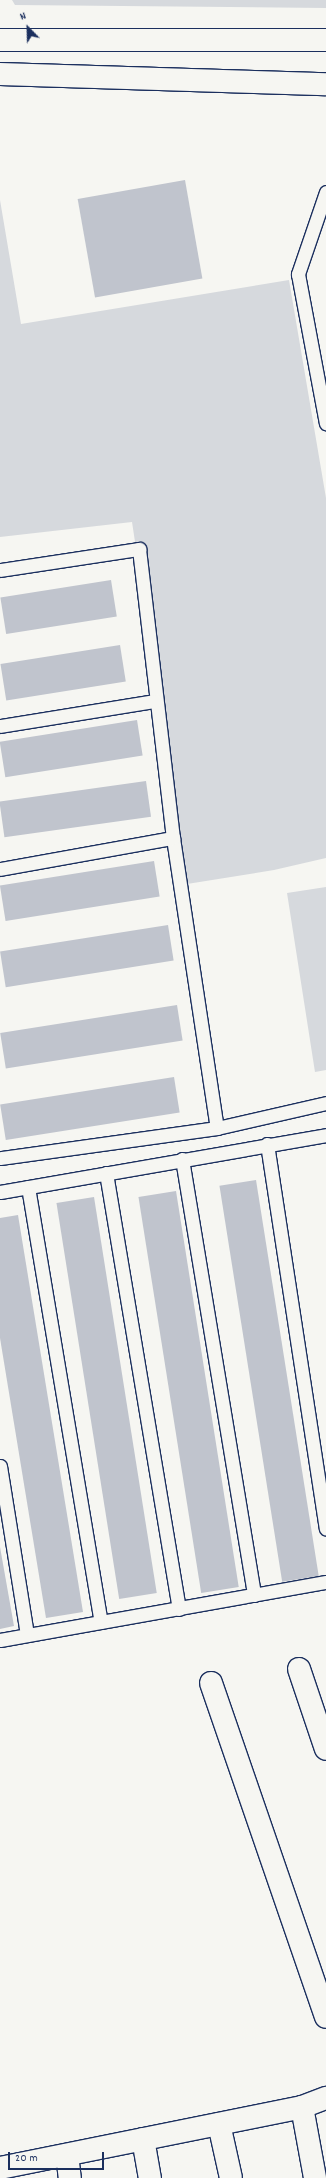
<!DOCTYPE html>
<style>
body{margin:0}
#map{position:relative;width:326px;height:2178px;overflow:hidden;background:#f6f6f2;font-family:Dekko,sans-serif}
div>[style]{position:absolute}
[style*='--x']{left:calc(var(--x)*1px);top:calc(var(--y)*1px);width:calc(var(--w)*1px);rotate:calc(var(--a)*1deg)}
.green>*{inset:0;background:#d6d9dd}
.building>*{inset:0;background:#c0c4cd;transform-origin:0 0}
.roads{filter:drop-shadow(1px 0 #1b2f5e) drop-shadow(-1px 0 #1b2f5e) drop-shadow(0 1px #1b2f5e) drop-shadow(0 -1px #1b2f5e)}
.lane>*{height:13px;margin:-6.5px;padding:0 6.5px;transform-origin:6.5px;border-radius:6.5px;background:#f6f6f2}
.street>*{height:22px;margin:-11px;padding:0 11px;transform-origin:11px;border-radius:11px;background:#f6f6f2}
.secondary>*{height:22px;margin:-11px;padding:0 11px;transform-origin:11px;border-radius:11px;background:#f6f6f2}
span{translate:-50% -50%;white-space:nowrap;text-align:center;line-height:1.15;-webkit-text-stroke:3.5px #f6f6f2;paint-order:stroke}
.north{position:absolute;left:8px;top:8px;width:40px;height:40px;-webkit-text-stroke:3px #f6f6f2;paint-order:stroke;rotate:337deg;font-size:11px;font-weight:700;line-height:16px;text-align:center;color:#1b2f5e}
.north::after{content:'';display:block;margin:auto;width:14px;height:18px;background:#1b2f5e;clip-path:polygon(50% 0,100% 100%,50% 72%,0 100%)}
.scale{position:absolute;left:8px;top:2152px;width:96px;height:18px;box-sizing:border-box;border:2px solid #1b2f5e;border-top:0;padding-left:5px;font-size:12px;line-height:14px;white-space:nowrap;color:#1b2f5e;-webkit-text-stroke:3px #f6f6f2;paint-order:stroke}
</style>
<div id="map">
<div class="green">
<div style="clip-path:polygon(12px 0,326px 0,326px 8px,15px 5px)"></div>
<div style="clip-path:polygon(0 200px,21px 324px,289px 280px,326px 498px,326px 858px,274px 870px,187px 884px,132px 522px,0 537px)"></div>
<div style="clip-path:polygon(326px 887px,326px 1070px,315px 1072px,287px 893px)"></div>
</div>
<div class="building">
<div style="left:185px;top:180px;width:100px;height:109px;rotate:80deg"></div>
<div style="left:111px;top:580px;width:37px;height:112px;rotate:81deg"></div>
<div style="left:120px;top:645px;width:37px;height:121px;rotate:81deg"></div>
<div style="left:137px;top:720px;width:36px;height:139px;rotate:81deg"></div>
<div style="left:146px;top:781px;width:36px;height:148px;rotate:82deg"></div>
<div style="left:154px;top:861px;width:36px;height:156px;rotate:81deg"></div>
<div style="left:168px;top:925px;width:36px;height:170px;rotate:81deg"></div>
<div style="left:177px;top:1005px;width:36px;height:179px;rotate:81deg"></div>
<div style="left:174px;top:1077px;width:36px;height:176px;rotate:81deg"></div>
<div style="left:256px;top:1180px;width:401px;height:37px;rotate:81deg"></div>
<div style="left:176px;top:1191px;width:401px;height:38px;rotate:81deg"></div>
<div style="left:94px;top:1197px;width:401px;height:38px;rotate:81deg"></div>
<div style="clip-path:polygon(18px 1215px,83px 1612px,46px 1618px,0 1338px,0 1218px)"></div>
<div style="clip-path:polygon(0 1547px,14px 1626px,0 1629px)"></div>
</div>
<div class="roads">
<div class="lane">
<div style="--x:326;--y:192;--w:87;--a:108.9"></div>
<div style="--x:298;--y:274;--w:152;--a:79.4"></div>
<div style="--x:0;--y:570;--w:141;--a:-8.6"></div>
<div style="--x:139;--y:549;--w:291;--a:83.3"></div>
<div style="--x:173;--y:838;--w:293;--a:81.4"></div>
<div style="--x:217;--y:1128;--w:219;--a:172.1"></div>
<div style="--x:0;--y:726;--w:157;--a:-9.2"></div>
<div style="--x:0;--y:869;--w:176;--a:-10.2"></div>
<div style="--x:217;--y:1128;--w:112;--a:-12.9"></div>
<div style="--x:267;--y:1144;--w:389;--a:81.3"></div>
<div style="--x:182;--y:1159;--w:442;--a:80.6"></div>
<div style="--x:106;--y:1173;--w:442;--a:80.5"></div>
<div style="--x:28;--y:1187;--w:441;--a:80.5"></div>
<div style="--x:0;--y:1192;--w:331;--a:-9.9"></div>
<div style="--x:0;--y:1466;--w:171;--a:80.9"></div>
<div style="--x:0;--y:1640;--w:331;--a:-10.1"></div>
</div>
<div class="street">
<div style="--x:0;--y:40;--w:326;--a:0"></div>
<div style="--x:0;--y:74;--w:326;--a:1.8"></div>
<div style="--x:299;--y:1669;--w:84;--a:71.4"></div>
<div style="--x:211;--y:1683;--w:353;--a:71"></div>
<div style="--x:302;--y:2107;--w:72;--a:79.6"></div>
<div style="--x:219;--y:2124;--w:55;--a:77.5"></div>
<div style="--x:143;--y:2139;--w:40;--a:80"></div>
<div style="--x:67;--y:2155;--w:23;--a:83"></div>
</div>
<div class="secondary">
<div style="--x:0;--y:2168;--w:308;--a:-11.4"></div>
<div style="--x:302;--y:2107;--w:26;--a:-21"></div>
</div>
</div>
<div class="north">N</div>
<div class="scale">20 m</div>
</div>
